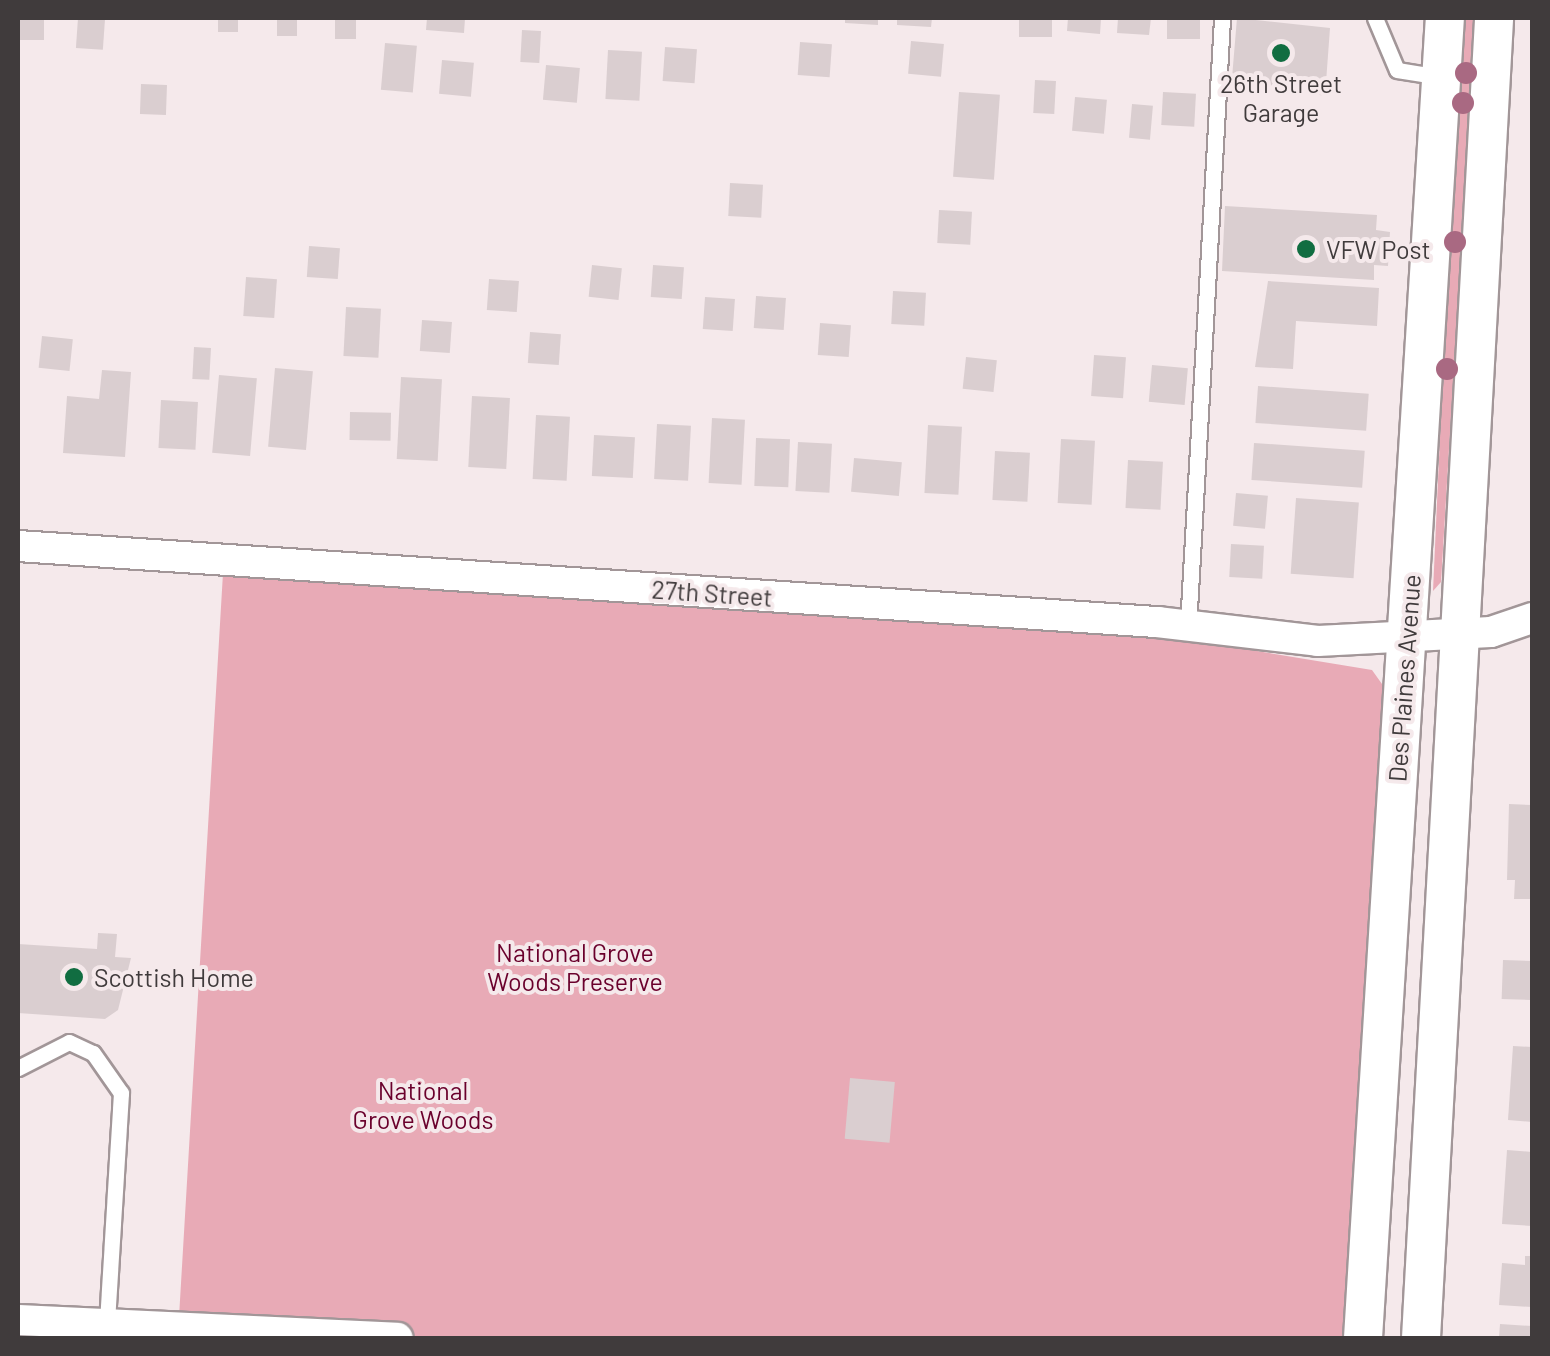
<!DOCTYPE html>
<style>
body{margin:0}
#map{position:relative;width:1550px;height:1356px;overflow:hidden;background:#f5e9eb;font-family:Barlow,sans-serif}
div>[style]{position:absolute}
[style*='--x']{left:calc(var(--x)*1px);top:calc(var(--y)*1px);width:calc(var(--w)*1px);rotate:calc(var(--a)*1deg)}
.green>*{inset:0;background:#e8aab6}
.building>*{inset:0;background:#daced0;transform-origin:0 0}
.roads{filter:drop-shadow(2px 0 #a29698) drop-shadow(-2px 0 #a29698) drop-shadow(0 2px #a29698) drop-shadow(0 -2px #a29698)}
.service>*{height:15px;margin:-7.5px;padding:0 7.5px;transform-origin:7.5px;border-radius:7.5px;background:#fff}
.minor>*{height:30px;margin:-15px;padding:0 15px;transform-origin:15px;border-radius:15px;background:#fff}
.tertiary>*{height:38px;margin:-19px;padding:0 19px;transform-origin:19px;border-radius:19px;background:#fff}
.trees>*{width:22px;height:22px;margin:-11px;border-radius:50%;background:#a96982}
.dots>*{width:28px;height:28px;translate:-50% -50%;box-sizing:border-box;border:5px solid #f5e9eb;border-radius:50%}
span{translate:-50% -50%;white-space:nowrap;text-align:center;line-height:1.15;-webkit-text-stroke:8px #f5e9eb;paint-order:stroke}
.poi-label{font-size:25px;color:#403b3c}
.left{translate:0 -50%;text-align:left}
.street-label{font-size:25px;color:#403b3c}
.park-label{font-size:25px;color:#6a002c}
.frame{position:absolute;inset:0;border:20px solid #403b3c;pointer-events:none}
</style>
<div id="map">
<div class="green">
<div style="clip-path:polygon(1459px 18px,1475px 18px,1441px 582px,1433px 591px)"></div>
<div style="clip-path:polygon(223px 573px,1148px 633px,1372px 670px,1387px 691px,1347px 1338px,18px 1338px,18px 1308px,179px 1317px)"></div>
</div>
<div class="building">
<div style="left:18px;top:18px;width:26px;height:22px"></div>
<div style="left:78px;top:18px;width:27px;height:30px;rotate:4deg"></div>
<div style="left:218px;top:18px;width:20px;height:14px"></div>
<div style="left:277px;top:18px;width:20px;height:18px"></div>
<div style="left:335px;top:18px;width:21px;height:21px"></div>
<div style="clip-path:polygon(427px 18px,465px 18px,464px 33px,426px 30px)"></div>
<div style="clip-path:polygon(845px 18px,878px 18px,878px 25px,845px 23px)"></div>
<div style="clip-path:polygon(897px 18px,932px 18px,931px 27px,897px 25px)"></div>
<div style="left:1019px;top:18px;width:33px;height:19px"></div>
<div style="clip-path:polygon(1068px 18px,1101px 18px,1100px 34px,1067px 31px)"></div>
<div style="clip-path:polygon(1118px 18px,1151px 18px,1149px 35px,1117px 33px)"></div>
<div style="left:1167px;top:18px;width:33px;height:21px"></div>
<div style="clip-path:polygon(1237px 18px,1330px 28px,1325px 96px,1232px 78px)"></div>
<div style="left:522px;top:30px;width:19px;height:32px;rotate:3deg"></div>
<div style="left:911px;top:41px;width:33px;height:33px;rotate:5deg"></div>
<div style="left:800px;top:42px;width:32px;height:33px;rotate:4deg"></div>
<div style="left:385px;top:43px;width:32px;height:47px;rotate:5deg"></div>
<div style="left:665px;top:47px;width:32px;height:34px;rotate:4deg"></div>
<div style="left:608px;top:50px;width:34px;height:49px;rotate:3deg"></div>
<div style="left:442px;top:60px;width:32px;height:34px;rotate:5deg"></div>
<div style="left:546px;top:65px;width:34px;height:35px;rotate:5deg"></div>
<div style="left:1035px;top:80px;width:21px;height:33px;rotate:3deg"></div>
<div style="left:141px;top:84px;width:26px;height:30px;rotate:2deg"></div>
<div style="left:959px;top:92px;width:41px;height:85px;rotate:4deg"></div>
<div style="left:1163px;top:92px;width:33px;height:33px;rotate:3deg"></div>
<div style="left:1075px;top:97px;width:32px;height:34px;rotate:5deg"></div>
<div style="left:1132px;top:104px;width:21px;height:34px;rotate:5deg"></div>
<div style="left:730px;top:183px;width:33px;height:33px;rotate:3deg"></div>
<div style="clip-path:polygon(1225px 206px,1377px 215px,1376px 230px,1390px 232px,1388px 266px,1374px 265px,1374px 280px,1222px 271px)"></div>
<div style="left:939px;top:210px;width:33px;height:33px;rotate:3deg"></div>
<div style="left:309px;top:246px;width:31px;height:31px;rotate:4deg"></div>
<div style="left:592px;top:265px;width:30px;height:32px;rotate:6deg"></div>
<div style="left:653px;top:265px;width:31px;height:32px;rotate:4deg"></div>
<div style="left:246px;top:277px;width:31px;height:39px;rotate:4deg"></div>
<div style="left:489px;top:279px;width:30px;height:31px;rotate:4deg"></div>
<div style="clip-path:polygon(1268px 281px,1379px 288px,1377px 326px,1296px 321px,1293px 369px,1255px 367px)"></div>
<div style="left:893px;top:291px;width:33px;height:33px;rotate:3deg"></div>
<div style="left:756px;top:296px;width:30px;height:32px;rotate:4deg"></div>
<div style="left:705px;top:297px;width:30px;height:32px;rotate:4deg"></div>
<div style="left:346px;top:307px;width:35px;height:49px;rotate:3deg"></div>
<div style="left:422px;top:320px;width:30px;height:31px;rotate:4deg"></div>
<div style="left:820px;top:323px;width:31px;height:32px;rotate:4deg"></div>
<div style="left:530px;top:332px;width:31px;height:31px;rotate:4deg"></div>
<div style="left:42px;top:336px;width:31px;height:32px;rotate:6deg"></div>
<div style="left:194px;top:347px;width:17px;height:32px;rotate:3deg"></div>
<div style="left:1094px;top:355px;width:32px;height:41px;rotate:4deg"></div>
<div style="left:966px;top:357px;width:31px;height:32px;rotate:6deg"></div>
<div style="left:1152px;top:365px;width:36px;height:37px;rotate:5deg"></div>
<div style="left:275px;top:368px;width:38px;height:79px;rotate:5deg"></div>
<div style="clip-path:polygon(102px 370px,131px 372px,125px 457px,63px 453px,67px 396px,99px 399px)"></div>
<div style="left:219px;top:375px;width:38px;height:78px;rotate:5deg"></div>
<div style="left:401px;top:377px;width:41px;height:82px;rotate:3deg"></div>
<div style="left:1258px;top:386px;width:111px;height:37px;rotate:4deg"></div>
<div style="left:472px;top:396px;width:38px;height:71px;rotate:3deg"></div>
<div style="left:161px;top:400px;width:37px;height:48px;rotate:3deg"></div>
<div style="left:350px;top:412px;width:41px;height:28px;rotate:1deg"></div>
<div style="left:536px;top:415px;width:34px;height:64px;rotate:3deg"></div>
<div style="left:712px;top:418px;width:33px;height:65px;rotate:3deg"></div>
<div style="left:657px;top:424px;width:34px;height:55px;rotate:3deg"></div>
<div style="left:928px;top:425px;width:34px;height:68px;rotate:3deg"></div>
<div style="left:594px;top:435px;width:41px;height:41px;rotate:3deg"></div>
<div style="left:756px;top:438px;width:34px;height:48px;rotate:2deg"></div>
<div style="left:1061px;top:439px;width:34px;height:64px;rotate:3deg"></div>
<div style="left:798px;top:442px;width:34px;height:49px;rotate:3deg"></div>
<div style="left:1254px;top:443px;width:111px;height:37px;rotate:4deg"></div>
<div style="left:995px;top:451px;width:35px;height:49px;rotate:3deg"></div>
<div style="left:854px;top:458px;width:48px;height:34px;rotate:5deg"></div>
<div style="left:1128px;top:460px;width:35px;height:48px;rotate:3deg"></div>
<div style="left:1236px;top:493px;width:32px;height:33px;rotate:5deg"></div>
<div style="left:1296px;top:498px;width:63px;height:76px;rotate:4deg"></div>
<div style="left:1231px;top:544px;width:33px;height:33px;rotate:3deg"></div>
<div style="clip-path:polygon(1509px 804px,1532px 805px,1532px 899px,1514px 899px,1515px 880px,1507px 880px)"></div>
<div style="clip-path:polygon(98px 933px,117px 934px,115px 957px,131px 958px,118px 1010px,105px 1019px,18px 1013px,18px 944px,97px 949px)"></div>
<div style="left:1503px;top:960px;width:29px;height:39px;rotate:2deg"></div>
<div style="clip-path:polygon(1513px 1046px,1532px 1047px,1532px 1122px,1508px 1120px)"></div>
<div style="left:850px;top:1078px;width:45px;height:61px;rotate:5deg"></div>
<div style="clip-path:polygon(1507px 1150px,1532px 1152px,1532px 1226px,1502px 1224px)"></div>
<div style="clip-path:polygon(1525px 1256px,1532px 1256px,1532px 1307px,1499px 1305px,1502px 1263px,1525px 1265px)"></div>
<div style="clip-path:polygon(1500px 1324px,1532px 1326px,1532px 1338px,1499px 1338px)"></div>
</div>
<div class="roads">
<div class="service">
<div style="--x:1375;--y:18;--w:56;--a:67.1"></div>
<div style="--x:1397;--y:70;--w:45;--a:9"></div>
<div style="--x:1188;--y:627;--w:610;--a:-86.8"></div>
<div style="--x:18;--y:1068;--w:57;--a:-27"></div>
<div style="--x:69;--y:1042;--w:26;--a:25"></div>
<div style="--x:93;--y:1053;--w:49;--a:55"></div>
<div style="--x:121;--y:1093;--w:232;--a:93.5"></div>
</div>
<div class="minor">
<div style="--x:18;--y:546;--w:1142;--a:3.82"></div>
<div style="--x:1157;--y:622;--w:162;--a:6.7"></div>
<div style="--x:1318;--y:641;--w:173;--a:-3"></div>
<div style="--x:1491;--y:632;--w:43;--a:-18.9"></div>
<div style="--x:18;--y:1320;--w:380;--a:2.7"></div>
</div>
<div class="tertiary">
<div style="--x:1363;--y:1338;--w:1323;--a:-86.45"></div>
<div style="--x:1421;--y:1338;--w:1322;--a:-86.83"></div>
</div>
</div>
<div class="trees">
<div style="left:1466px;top:73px"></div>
<div style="left:1463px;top:103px"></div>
<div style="left:1455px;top:242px"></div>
<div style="left:1447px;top:369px"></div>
</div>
<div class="dots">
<div style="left:1281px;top:53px;background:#116d41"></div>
<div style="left:1306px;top:249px;background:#116d41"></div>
<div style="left:74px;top:977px;background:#116d41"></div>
</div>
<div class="poi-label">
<span style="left:1281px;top:98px">26th Street<br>Garage</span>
<span class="left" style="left:1326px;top:249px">VFW Post</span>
<span class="left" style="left:94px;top:977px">Scottish Home</span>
</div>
<div class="street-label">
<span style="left:712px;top:593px;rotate:4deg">27th Street</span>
<span style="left:1404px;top:678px;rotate:-86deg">Des Plaines Avenue</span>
</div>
<div class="park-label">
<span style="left:575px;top:967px">National Grove<br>Woods Preserve</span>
<span style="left:423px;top:1105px">National<br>Grove Woods</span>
</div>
<div class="frame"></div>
</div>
